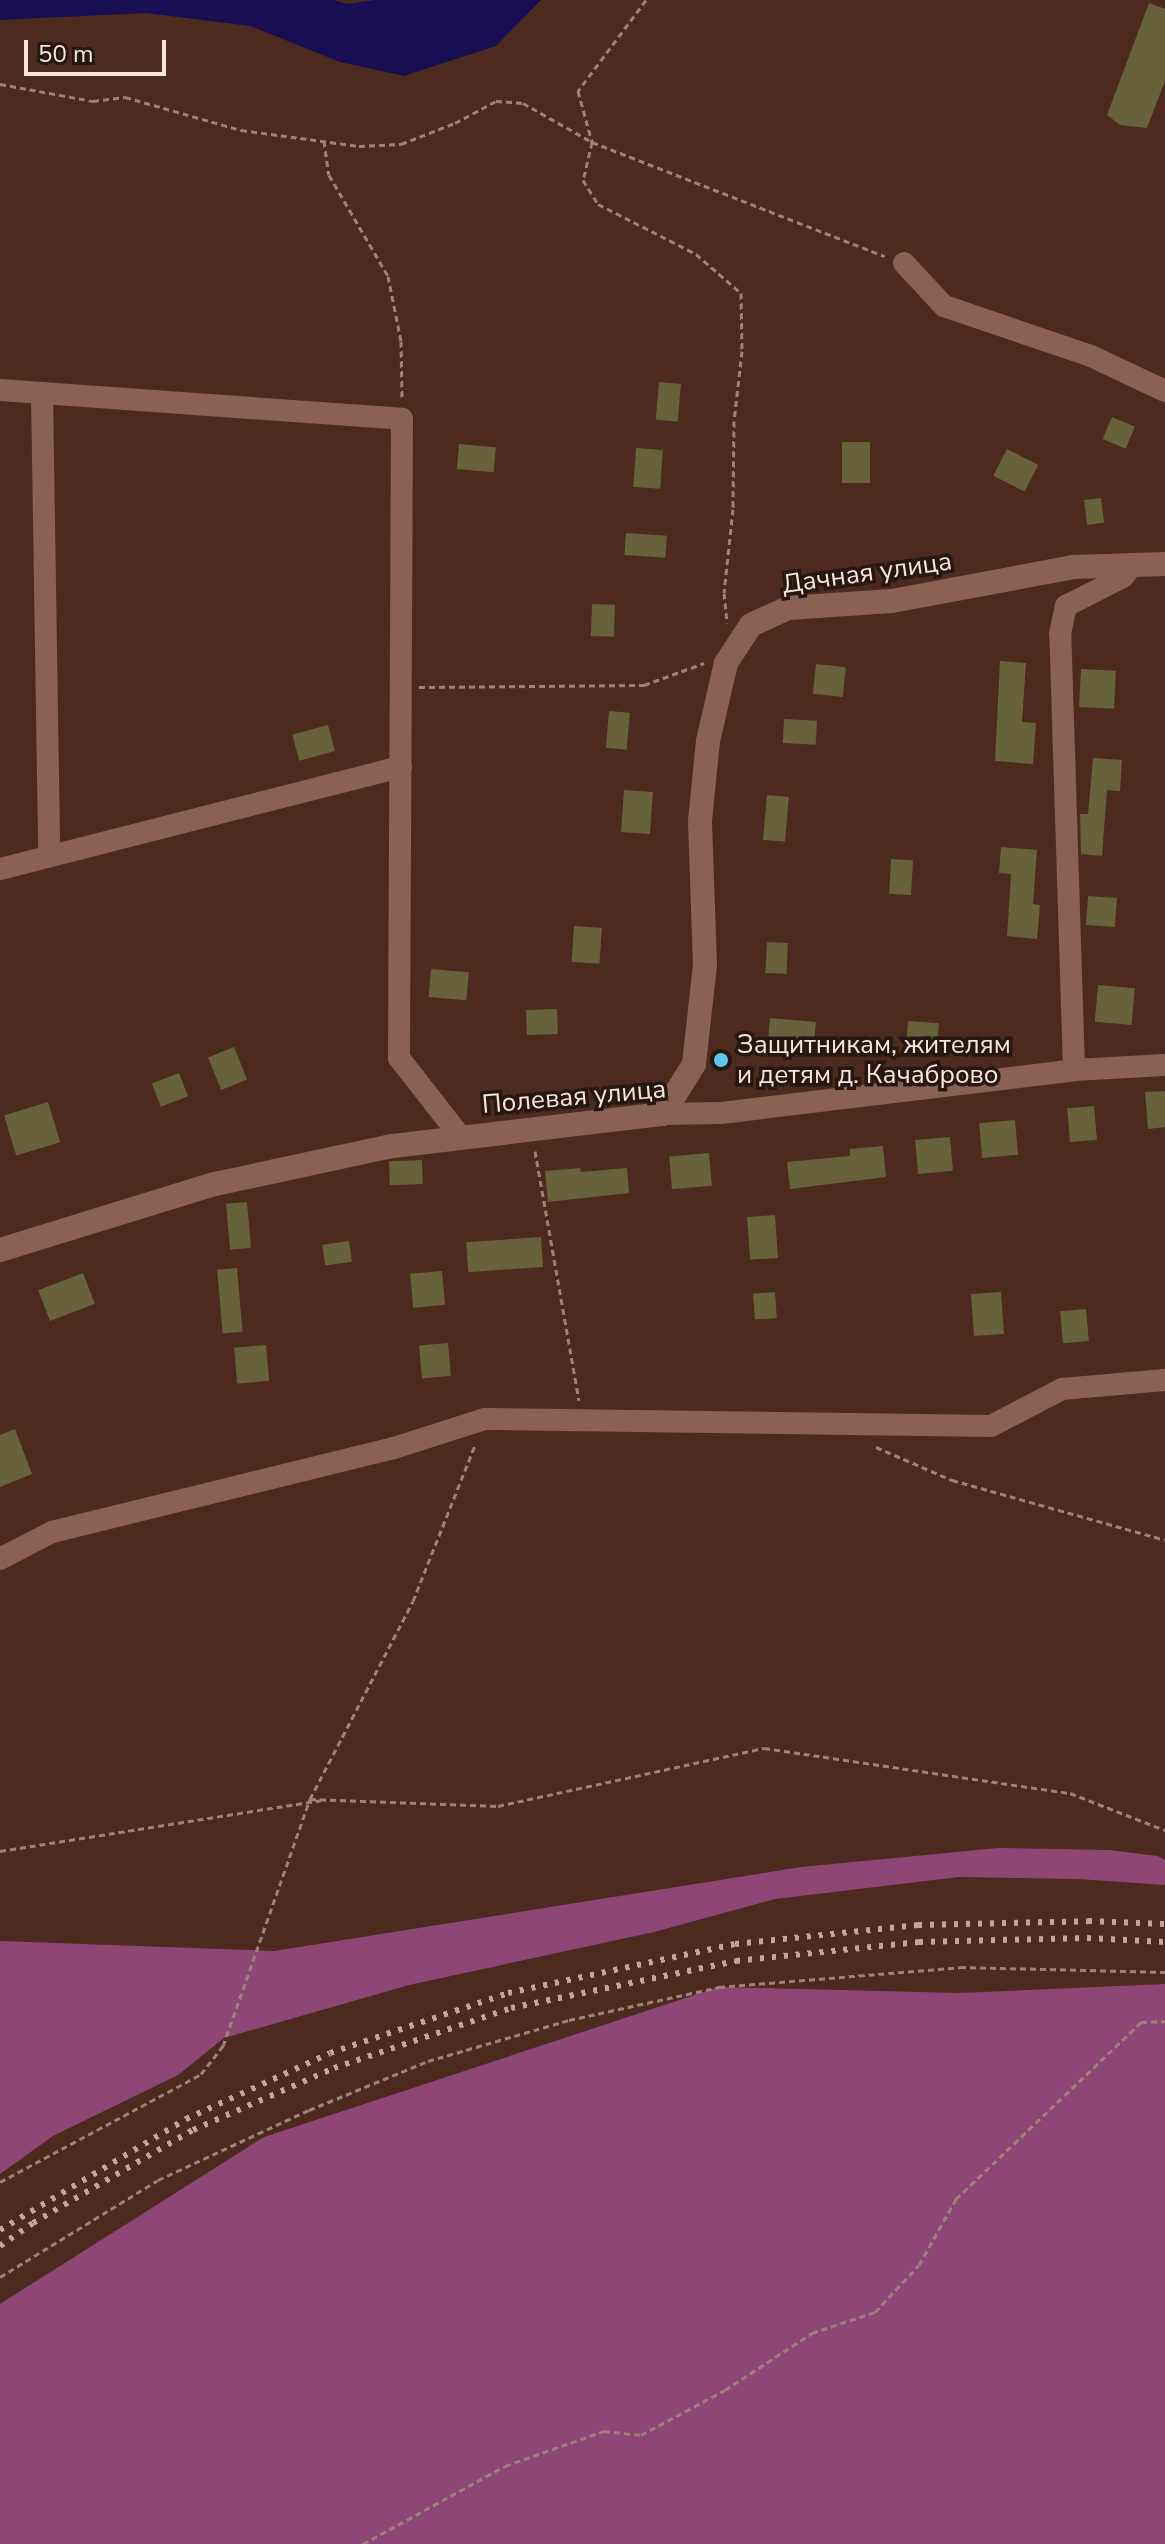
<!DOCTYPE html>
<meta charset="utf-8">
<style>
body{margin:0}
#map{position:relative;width:1165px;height:2544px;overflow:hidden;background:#4c2a1d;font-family:"Nunito Sans",sans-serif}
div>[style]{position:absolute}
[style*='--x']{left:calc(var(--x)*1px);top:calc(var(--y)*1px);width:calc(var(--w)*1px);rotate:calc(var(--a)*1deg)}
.forest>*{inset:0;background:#8d4676}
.water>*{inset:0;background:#190e52}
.building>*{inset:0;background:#67623b;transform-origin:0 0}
.path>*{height:3px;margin-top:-1.5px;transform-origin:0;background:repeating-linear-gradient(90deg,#9f8277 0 6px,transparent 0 10px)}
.street>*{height:22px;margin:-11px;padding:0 11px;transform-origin:11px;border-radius:11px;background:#896253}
.secondary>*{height:24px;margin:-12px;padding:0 12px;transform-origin:12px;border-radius:12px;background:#896253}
.rail>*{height:6px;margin-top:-3px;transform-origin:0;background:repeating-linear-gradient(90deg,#c1a69c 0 4px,transparent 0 12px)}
.dots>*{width:22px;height:22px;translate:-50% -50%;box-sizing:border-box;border:4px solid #271712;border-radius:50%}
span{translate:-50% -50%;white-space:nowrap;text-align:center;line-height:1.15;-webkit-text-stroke:7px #271712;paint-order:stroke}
.street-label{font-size:26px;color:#fbe4db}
.poi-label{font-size:26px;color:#fbe4db}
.left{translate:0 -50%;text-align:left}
.scale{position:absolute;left:24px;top:40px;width:142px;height:36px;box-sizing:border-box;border:4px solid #fbe4db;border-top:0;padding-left:10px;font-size:24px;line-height:28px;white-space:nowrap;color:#fbe4db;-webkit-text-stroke:6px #271712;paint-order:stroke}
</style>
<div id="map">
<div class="forest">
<div style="clip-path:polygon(998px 1848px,1109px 1850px,1158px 1856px,1165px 1860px,1165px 1885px,1078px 1879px,959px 1877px,775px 1899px,654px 1932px,409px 1985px,224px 2038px,178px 2075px,53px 2136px,0 2174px,0 1941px,274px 1951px,801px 1867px)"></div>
<div style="clip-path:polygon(1165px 1984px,1165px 2544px,0 2544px,0 2304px,264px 2137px,719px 1987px,959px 1993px)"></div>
</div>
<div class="water">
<div style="clip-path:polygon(0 0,334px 0,347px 4px,376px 0,541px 0,496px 46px,404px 76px,340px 62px,250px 26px,146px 13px,0 20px)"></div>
</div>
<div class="building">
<div style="clip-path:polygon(1149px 3px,1165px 9px,1165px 81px,1147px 128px,1120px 125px,1107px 115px)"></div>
<div style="left:659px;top:382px;width:22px;height:38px;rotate:5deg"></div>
<div style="left:1112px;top:417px;width:25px;height:24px;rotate:23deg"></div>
<div style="left:842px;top:442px;width:28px;height:41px"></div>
<div style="left:459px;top:444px;width:37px;height:25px;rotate:5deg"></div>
<div style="left:636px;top:448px;width:27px;height:39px;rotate:4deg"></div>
<div style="left:1007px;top:449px;width:35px;height:30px;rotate:27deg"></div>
<div style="left:1101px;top:498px;width:25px;height:17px;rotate:83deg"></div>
<div style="left:626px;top:533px;width:41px;height:22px;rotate:4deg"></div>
<div style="left:592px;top:604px;width:23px;height:32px;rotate:2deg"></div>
<div style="clip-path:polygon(1000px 661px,1026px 663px,1022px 722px,1036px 723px,1033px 764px,995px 761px)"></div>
<div style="left:816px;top:664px;width:30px;height:30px;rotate:6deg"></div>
<div style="left:1081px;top:669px;width:35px;height:38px;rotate:3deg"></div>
<div style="left:609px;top:711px;width:21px;height:37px;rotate:5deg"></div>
<div style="left:784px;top:719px;width:33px;height:24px;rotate:3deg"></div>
<div style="left:328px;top:725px;width:27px;height:37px;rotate:75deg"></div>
<div style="clip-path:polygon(1093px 758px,1122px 760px,1120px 791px,1107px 790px,1102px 856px,1081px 854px,1080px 814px,1088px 814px)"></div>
<div style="left:624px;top:790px;width:29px;height:42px;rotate:4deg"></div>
<div style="left:767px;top:795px;width:22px;height:45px;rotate:5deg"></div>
<div style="clip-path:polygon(1001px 847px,1037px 850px,1033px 904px,1040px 905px,1037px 939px,1007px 936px,1011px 874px,999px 873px)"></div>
<div style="left:891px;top:859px;width:22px;height:35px;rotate:3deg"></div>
<div style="left:1088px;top:896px;width:29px;height:29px;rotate:4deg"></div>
<div style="left:574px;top:926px;width:28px;height:36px;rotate:4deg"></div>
<div style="left:767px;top:942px;width:21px;height:31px;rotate:3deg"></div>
<div style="left:431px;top:969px;width:38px;height:28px;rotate:5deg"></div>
<div style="left:1098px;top:985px;width:37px;height:37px;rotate:5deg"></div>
<div style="left:557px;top:1009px;width:25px;height:31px;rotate:88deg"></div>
<div style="left:770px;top:1018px;width:46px;height:33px;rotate:5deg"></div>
<div style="left:908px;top:1021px;width:31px;height:25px;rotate:4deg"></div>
<div style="left:234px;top:1047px;width:35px;height:28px;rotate:68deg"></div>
<div style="left:179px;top:1073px;width:25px;height:29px;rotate:69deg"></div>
<div style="clip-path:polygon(1165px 1091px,1165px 1127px,1148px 1129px,1145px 1092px)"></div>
<div style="left:48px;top:1102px;width:42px;height:46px;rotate:73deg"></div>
<div style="left:1094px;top:1106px;width:34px;height:27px;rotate:85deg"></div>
<div style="left:1015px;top:1120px;width:35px;height:36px;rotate:85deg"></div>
<div style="left:950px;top:1137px;width:34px;height:35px;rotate:85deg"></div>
<div style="clip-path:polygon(883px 1146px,886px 1177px,790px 1189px,787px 1162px,850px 1156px,850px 1149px)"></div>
<div style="left:709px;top:1153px;width:33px;height:40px;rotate:85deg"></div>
<div style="left:422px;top:1160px;width:24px;height:33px;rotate:88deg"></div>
<div style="clip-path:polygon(580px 1168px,581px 1172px,627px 1168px,629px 1193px,548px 1202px,545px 1171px)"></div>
<div style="left:247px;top:1202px;width:46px;height:21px;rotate:85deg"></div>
<div style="left:775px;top:1215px;width:43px;height:28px;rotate:86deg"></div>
<div style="left:541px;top:1237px;width:30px;height:75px;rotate:86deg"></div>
<div style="left:349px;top:1241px;width:21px;height:27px;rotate:82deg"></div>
<div style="left:237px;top:1268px;width:64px;height:20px;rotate:85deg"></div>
<div style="left:442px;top:1271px;width:34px;height:32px;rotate:85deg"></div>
<div style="left:83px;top:1273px;width:33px;height:48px;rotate:69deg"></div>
<div style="left:775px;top:1292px;width:26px;height:22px;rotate:86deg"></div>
<div style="left:1001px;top:1292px;width:42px;height:30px;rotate:86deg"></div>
<div style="left:1086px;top:1309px;width:32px;height:26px;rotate:85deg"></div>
<div style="left:448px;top:1343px;width:33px;height:29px;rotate:85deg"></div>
<div style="left:266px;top:1345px;width:36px;height:32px;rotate:85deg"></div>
<div style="clip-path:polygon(15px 1429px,32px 1474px,0 1487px,0 1435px)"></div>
</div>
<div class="path">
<div style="--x:646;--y:0;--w:114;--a:126.8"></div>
<div style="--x:578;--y:91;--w:53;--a:74.6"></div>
<div style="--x:592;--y:142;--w:314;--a:21.3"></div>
<div style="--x:0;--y:84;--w:95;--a:10.4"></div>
<div style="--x:93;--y:101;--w:32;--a:-7"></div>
<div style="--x:125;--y:97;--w:121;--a:15.9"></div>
<div style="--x:241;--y:130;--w:119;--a:7.7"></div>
<div style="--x:359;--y:146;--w:42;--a:-2.7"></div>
<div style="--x:401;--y:144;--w:58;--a:-21.3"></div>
<div style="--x:455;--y:123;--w:47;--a:-28.2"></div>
<div style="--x:496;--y:101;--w:27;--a:4"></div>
<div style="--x:523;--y:103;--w:79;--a:29.5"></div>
<div style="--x:592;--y:142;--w:39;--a:103"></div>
<div style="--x:583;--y:180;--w:28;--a:58"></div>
<div style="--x:598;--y:204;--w:110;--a:27"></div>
<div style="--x:696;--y:254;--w:60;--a:40.9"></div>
<div style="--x:741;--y:293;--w:58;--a:89"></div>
<div style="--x:742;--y:351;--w:70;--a:96.5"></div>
<div style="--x:734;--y:421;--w:88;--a:90.7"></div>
<div style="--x:733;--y:509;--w:84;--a:96.1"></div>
<div style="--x:724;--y:593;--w:30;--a:84"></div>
<div style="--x:324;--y:141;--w:34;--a:82"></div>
<div style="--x:329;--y:175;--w:117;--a:59.7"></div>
<div style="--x:388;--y:276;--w:66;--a:78.7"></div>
<div style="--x:401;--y:341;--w:59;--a:89"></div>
<div style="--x:419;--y:687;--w:225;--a:-0.5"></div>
<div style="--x:644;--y:685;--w:64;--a:-20.1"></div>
<div style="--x:535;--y:1151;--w:253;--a:80"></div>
<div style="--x:876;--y:1447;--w:83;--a:23.5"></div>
<div style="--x:952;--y:1480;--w:221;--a:15.7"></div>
<div style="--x:310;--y:1799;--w:188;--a:2.1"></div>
<div style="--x:498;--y:1806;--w:272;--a:-12.3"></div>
<div style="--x:764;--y:1748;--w:309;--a:8.4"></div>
<div style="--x:1070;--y:1793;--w:102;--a:21.3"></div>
<div style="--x:0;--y:1851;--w:325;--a:-9"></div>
<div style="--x:0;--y:2182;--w:228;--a:-28.2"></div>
<div style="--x:201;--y:2074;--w:36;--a:-52"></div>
<div style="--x:223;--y:2046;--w:262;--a:-70.6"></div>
<div style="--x:310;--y:1799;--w:223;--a:-62.5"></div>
<div style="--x:413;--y:1601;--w:168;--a:-68.3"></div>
<div style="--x:0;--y:2277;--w:185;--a:-31.5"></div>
<div style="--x:158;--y:2180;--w:166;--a:-24.9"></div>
<div style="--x:309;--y:2110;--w:129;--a:-22.4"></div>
<div style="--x:428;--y:2061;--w:147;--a:-16.2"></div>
<div style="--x:569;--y:2020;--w:154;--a:-12.4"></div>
<div style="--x:719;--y:1987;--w:242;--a:-4.7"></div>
<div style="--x:960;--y:1967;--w:205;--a:1.4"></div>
<div style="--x:363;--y:2544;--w:162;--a:-28.8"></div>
<div style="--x:505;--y:2466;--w:105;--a:-19.5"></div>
<div style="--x:604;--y:2431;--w:37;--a:6"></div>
<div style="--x:641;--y:2435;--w:95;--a:-28.2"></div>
<div style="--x:725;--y:2390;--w:104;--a:-33.2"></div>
<div style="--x:812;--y:2333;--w:66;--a:-18.4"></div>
<div style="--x:875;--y:2312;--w:64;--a:-46.9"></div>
<div style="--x:919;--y:2265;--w:76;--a:-60.7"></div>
<div style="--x:956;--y:2199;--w:256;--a:-43.7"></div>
<div style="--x:1141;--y:2022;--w:24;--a:-2"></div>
</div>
<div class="street">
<div style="--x:904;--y:263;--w:59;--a:47.1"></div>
<div style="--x:944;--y:306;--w:155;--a:18.8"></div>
<div style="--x:1091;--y:356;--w:82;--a:25.3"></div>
<div style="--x:0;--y:390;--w:403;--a:4.1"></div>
<div style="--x:402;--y:419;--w:639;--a:90.27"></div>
<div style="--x:399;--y:1058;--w:99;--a:52"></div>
<div style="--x:42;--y:394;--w:460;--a:89.1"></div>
<div style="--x:0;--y:869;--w:414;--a:-14.3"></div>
<div style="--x:1074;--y:1070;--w:436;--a:-91.8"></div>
<div style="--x:1060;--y:634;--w:29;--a:-78"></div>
<div style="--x:1066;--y:606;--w:64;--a:-27"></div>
<div style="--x:1123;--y:577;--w:16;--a:-52"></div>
<div style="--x:663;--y:1114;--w:58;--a:-1"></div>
<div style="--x:721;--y:1113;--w:356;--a:-6.9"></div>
<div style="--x:1074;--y:1070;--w:91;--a:-3.1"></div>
<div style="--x:0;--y:1559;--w:59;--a:-27.4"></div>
<div style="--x:52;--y:1532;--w:352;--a:-13.8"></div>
<div style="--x:394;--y:1448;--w:96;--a:-17.7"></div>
<div style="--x:485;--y:1419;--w:506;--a:0.79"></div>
<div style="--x:991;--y:1426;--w:80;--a:-27.5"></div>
<div style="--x:1062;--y:1389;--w:103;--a:-5"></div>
</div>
<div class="secondary">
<div style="--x:0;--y:1250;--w:225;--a:-17.1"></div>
<div style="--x:215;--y:1184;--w:182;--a:-12.1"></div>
<div style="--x:393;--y:1146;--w:272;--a:-6.8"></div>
<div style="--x:663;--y:1114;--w:59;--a:-58.2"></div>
<div style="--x:694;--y:1064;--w:100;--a:-83.7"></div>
<div style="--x:705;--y:965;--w:144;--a:-92"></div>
<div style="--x:700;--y:821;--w:80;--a:-84.3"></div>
<div style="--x:708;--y:741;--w:80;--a:-77"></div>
<div style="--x:726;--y:663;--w:45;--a:-56.7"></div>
<div style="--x:751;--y:625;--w:41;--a:-24.7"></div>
<div style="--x:788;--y:608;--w:104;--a:-3.9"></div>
<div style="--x:892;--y:601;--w:184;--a:-10.6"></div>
<div style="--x:1073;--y:567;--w:92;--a:-1.9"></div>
</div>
<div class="rail">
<div style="--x:0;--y:2230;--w:217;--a:-30.8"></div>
<div style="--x:186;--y:2119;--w:158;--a:-24.6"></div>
<div style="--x:330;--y:2053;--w:188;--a:-18.6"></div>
<div style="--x:508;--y:1993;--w:232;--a:-12.2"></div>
<div style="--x:735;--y:1944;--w:184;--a:-5.9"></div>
<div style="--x:918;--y:1925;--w:170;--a:-1.3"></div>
<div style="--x:1088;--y:1921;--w:77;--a:2.2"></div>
<div style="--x:0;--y:2246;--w:40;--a:-34.9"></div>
<div style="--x:33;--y:2223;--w:185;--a:-30.2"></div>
<div style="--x:193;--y:2130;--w:154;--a:-23.7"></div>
<div style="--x:334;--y:2068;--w:187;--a:-18.7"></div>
<div style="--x:511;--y:2008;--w:230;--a:-11.8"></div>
<div style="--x:736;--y:1961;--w:184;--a:-5.9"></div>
<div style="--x:919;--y:1942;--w:168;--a:-1.4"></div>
<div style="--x:1087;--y:1938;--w:78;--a:2.9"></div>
</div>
<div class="dots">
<div style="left:721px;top:1060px;background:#5cc7e8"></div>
</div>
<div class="street-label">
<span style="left:867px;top:573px;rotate:-8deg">Дачная улица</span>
<span style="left:574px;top:1097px;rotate:-5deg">Полевая улица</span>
</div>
<div class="poi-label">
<span class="left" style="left:737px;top:1060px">Защитникам, жителям<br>и детям д. Качаброво</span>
</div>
<div class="scale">50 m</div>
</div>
